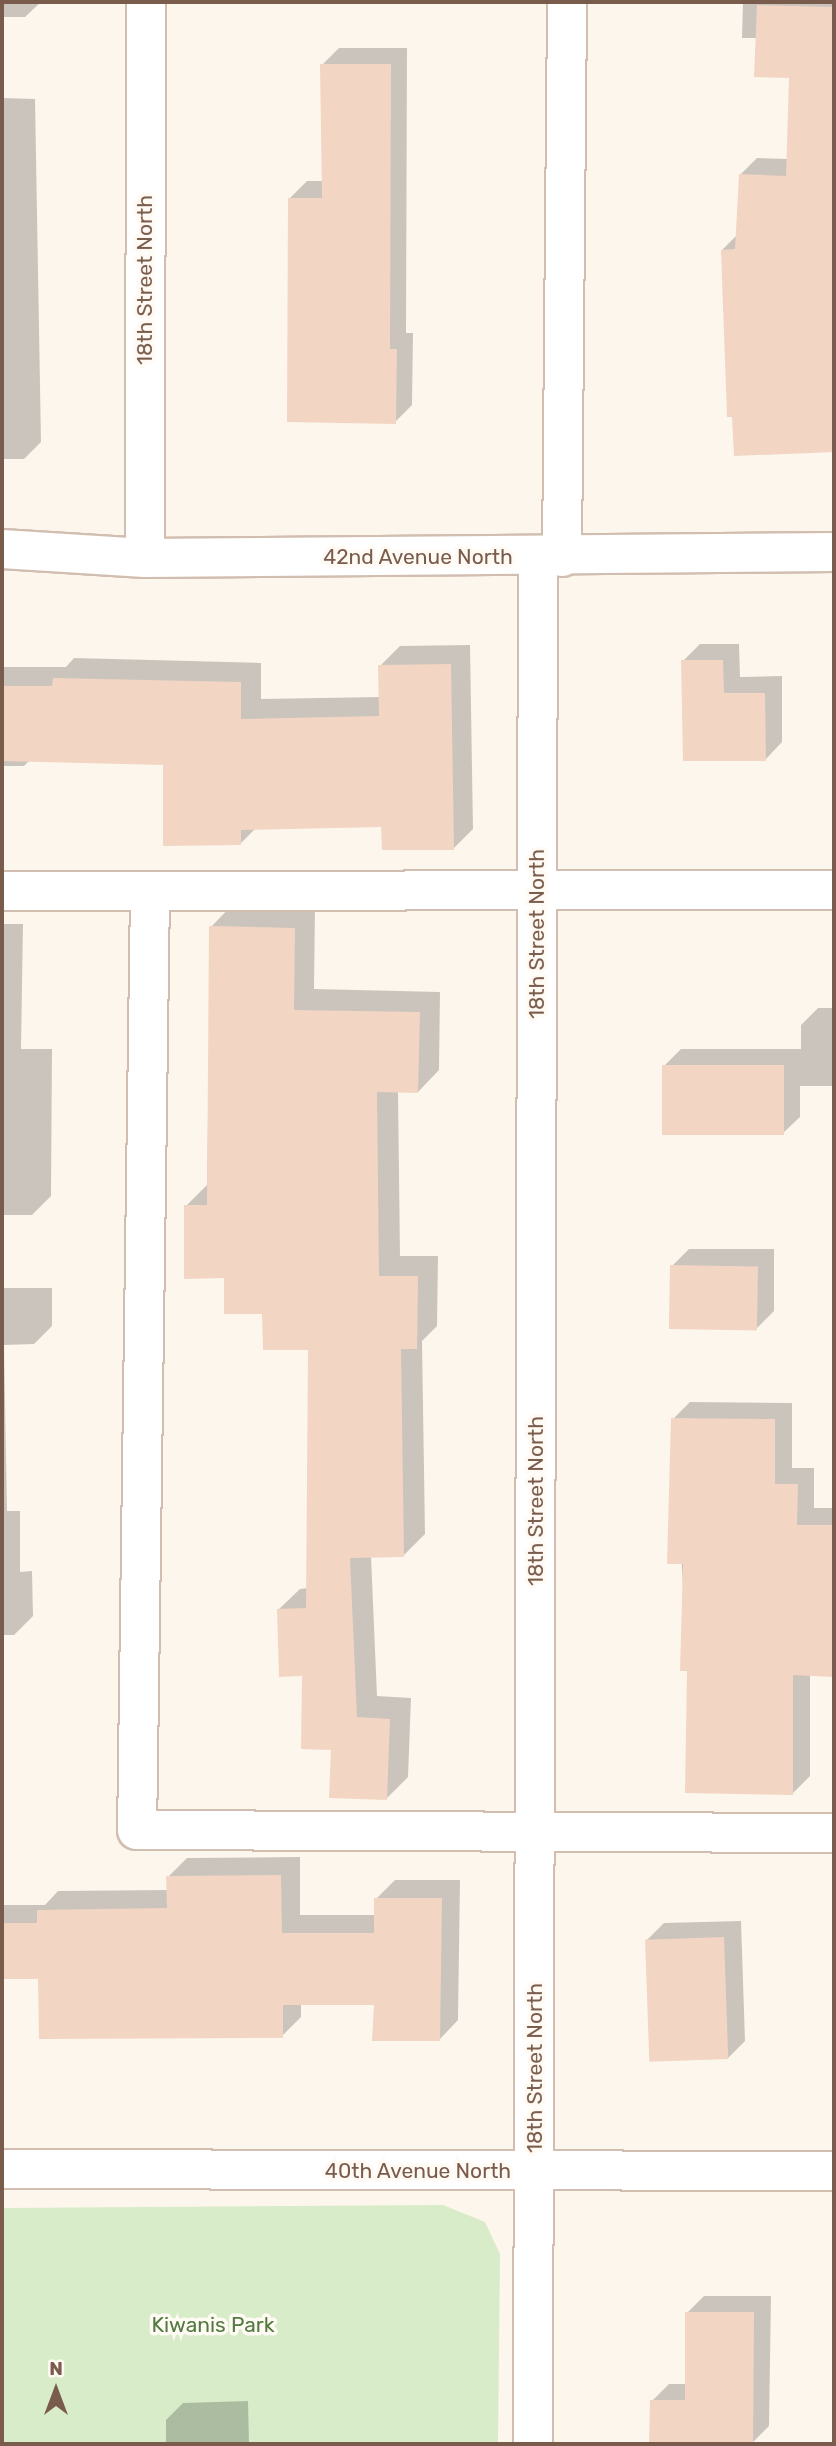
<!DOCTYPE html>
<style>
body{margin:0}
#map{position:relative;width:836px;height:2446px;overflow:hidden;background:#fdf6ec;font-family:Rubik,sans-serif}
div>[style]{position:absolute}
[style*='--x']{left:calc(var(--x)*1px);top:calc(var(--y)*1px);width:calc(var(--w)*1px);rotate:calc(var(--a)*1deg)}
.green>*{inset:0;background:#d8ecc9}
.shadow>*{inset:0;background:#0003}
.building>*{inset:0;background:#f3d5c3;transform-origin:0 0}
.roads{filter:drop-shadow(2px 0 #d1beb0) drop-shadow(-2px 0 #d1beb0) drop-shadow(0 2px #d1beb0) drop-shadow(0 -2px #d1beb0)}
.minor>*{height:38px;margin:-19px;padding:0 19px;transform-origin:19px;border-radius:19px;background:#fff}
span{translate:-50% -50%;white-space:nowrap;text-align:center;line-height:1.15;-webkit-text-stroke:7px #fffaf3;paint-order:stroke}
.street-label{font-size:21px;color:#7a5c4d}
.park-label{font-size:21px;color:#537a41}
.frame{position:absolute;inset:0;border:4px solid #7a5c4d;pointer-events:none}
.north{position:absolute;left:21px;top:2355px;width:70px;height:70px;-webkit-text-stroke:5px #fffaf3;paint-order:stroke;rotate:0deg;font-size:19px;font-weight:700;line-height:28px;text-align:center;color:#7a5c4d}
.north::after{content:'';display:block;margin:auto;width:24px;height:32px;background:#7a5c4d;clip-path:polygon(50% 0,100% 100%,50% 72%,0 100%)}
</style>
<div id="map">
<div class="green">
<div style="clip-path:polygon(443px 2205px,485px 2222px,500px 2254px,498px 2444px,2px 2444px,2px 2208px)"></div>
</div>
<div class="shadow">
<div style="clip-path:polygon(2px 2px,41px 2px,25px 17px,2px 17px)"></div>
<div style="clip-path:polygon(743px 2px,834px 2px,834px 450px,736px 454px,722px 250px,737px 235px,740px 175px,757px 158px,789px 159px,791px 77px,758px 38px,742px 38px)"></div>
<div style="clip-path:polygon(339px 48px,407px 48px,406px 333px,413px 333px,412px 405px,395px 422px,290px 198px,307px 181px,323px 181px,322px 65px)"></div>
<div style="clip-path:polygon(2px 98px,35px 99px,41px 442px,24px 459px,2px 459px)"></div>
<div style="clip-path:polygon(700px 644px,739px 644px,740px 677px,782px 676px,782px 742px,765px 760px,683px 661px)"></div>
<div style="clip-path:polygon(470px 645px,473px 829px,454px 848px,383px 825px,256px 828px,241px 843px,165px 763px,30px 760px,24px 766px,2px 766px,2px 667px,66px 667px,74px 658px,261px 663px,261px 699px,381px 697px,380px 666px,400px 646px)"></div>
<div style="clip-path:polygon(232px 905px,315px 907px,314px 989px,440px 992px,439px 1070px,418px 1092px,398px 1091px,400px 1256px,438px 1256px,437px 1326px,422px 1341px,425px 1534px,403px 1556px,371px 1556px,377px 1696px,411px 1698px,408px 1777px,386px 1799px,332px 1749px,278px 1610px,300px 1589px,308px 1588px,310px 1348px,226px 1276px,186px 1206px,207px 1185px,211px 927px)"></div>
<div style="clip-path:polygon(2px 924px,23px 924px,21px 1049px,52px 1049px,51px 1196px,32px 1215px,2px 1215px)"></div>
<div style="clip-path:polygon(818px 1008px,834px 1008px,834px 1086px,800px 1086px,800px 1117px,782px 1134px,664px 1066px,681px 1049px,801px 1049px,801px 1025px)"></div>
<div style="clip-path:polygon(689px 1249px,774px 1249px,774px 1311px,757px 1328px,672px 1266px)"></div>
<div style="clip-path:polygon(2px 1288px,52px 1288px,52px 1326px,34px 1344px,4px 1345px,7px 1511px,20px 1511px,20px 1572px,32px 1571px,33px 1616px,14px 1635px,3px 1635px,2px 1770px)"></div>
<div style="clip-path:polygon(690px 1402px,792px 1403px,792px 1468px,814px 1468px,814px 1508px,834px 1508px,834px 1675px,810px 1674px,810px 1776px,793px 1793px,688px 1670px,673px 1419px)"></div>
<div style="clip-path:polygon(300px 1857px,300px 1915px,376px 1915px,376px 1899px,395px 1880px,460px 1880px,458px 2020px,440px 2039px,375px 2003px,301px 2003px,301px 2017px,282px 2036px,40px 1977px,2px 1977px,2px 1905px,45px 1905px,58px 1891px,168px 1890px,168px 1877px,187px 1858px)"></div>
<div style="clip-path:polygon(741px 1921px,745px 2041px,728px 2058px,647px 1940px,664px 1923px)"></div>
<div style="clip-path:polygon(704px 2296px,771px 2296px,769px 2426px,752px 2443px,652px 2401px,669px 2384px,686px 2384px,687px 2313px)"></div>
<div style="clip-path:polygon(248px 2401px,249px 2444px,166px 2444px,166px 2420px,183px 2403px)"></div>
</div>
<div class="building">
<div style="clip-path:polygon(757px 5px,834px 7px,834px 452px,734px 456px,732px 417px,727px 417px,721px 250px,735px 249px,739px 174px,786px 176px,789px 78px,754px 77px)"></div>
<div style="clip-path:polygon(320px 64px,391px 64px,390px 349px,397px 349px,396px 424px,287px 422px,288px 198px,322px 198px)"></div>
<div style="clip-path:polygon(681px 660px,723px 660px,724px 693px,765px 693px,766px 761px,683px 761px)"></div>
<div style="clip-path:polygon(451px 664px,454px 850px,382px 850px,381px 827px,241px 830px,241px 845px,163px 846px,163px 765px,2px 761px,2px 686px,52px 686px,53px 678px,241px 682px,241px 719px,379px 716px,378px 665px)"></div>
<div style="clip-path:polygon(209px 926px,295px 928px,294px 1010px,420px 1012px,418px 1093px,377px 1092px,379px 1276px,418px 1276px,417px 1349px,401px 1349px,404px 1557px,350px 1558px,357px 1717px,390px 1719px,387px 1800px,329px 1798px,331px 1750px,301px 1749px,302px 1676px,279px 1677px,277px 1609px,306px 1608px,308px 1350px,263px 1350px,262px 1314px,224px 1314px,224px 1278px,184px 1279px,184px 1205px,207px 1205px)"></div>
<div style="left:662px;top:1065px;width:122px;height:70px"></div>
<div style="left:670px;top:1265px;width:88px;height:64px;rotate:1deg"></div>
<div style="clip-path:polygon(671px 1418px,775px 1419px,775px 1484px,798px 1484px,797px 1525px,834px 1525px,834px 1677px,793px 1675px,793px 1795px,685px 1793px,687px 1671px,680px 1671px,683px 1564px,667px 1564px)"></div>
<div style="clip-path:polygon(281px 1875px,282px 1933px,374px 1933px,374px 1898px,442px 1898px,440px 2041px,372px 2041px,374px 2005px,283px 2005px,283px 2038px,39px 2039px,38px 1979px,2px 1979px,2px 1923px,37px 1923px,37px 1910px,167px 1908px,166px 1876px)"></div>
<div style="left:724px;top:1937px;width:122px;height:79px;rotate:88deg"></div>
<div style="clip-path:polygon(685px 2312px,754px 2312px,753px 2444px,649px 2444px,650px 2400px,685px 2400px)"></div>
</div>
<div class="roads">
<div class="minor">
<div style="--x:2;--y:549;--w:143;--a:3.6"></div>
<div style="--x:145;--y:558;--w:689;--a:-0.5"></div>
<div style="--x:562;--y:557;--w:555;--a:-89.48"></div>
<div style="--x:145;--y:558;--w:556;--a:-89.9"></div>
<div style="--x:2;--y:891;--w:832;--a:-0.07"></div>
<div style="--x:150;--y:892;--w:938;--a:90.79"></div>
<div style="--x:137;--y:1830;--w:697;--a:0.25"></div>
<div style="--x:2;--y:2169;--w:832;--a:0.14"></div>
<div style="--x:533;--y:2444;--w:1887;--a:-89.85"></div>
</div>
</div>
<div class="street-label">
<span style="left:145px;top:280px;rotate:-90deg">18th Street North</span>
<span style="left:418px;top:557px">42nd Avenue North</span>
<span style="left:537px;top:934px;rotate:-90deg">18th Street North</span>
<span style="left:536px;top:1501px;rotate:-90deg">18th Street North</span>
<span style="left:535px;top:2068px;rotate:-90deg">18th Street North</span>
<span style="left:418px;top:2171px">40th Avenue North</span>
</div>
<div class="park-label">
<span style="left:213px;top:2325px">Kiwanis Park</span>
</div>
<div class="frame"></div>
<div class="north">N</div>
</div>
